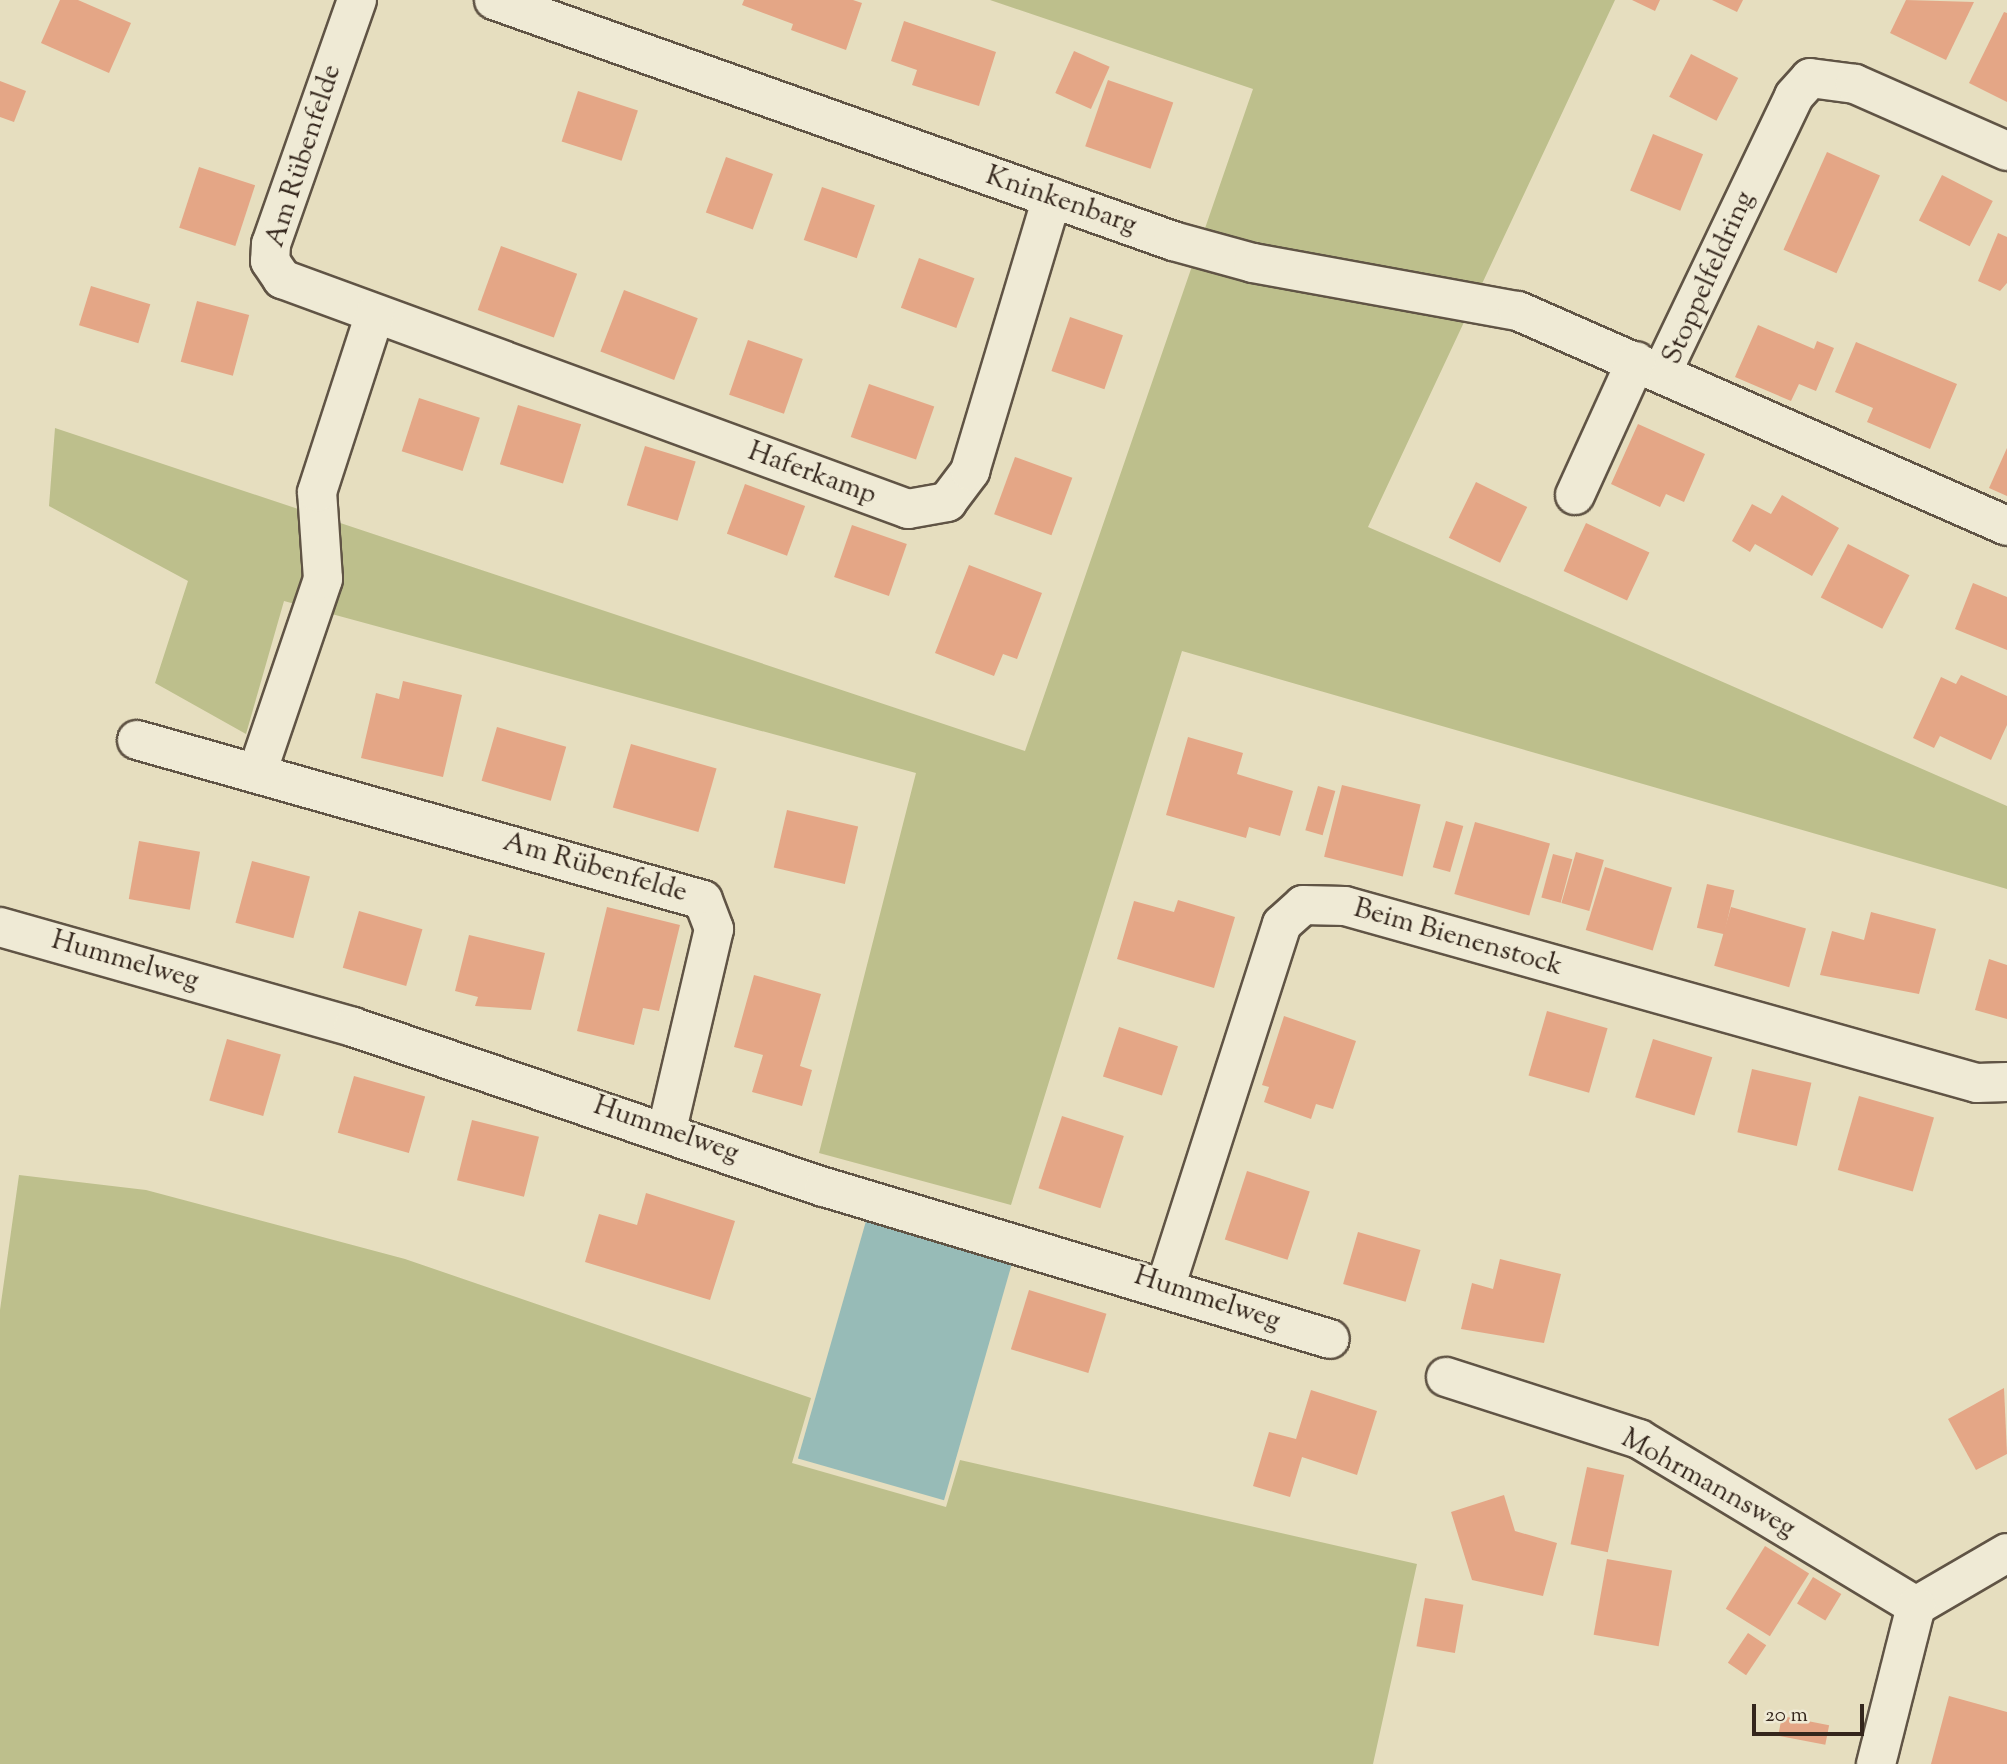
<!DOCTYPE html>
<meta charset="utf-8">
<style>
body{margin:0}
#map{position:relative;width:2007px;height:1764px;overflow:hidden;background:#e6debf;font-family:"Sorts Mill Goudy",serif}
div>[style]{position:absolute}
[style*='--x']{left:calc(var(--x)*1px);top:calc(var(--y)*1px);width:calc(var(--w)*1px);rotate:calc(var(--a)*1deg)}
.green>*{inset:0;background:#bdbf8c}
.water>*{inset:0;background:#97bbb7;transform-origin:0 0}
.building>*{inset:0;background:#e4a686;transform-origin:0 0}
.roads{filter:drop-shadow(2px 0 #605445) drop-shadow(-2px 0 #605445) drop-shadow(0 2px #605445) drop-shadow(0 -2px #605445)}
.minor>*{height:38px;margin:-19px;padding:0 19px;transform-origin:19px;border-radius:19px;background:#efead5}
span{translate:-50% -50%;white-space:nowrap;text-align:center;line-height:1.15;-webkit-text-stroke:5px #efead5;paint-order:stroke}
.street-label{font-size:28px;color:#34261c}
.scale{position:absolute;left:1752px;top:1704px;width:112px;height:32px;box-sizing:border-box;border:4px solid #34261c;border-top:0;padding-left:9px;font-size:21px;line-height:24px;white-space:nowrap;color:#34261c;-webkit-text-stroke:5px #efead5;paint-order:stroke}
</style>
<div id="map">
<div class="green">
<div style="clip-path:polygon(990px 0,1615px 0,1368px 527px,2007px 806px,2007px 889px,1182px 651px,1011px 1205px,819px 1153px,916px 773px,284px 601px,246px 734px,155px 683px,188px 581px,49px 506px,55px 428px,1025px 751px,1253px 89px)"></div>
<div style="clip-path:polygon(19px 1175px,146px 1190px,405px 1259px,811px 1398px,792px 1463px,946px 1507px,960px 1460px,1417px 1564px,1373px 1764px,0 1764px,0 1310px)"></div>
</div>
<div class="water">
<div style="left:866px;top:1221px;width:152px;height:247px;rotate:16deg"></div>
</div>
<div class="building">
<div style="clip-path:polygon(60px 0,78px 0,131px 23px,109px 73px,41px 43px)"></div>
<div style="clip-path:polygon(744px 0,853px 0,862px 3px,846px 50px,791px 30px,793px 24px,742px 5px)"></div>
<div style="clip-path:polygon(1632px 0,1660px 0,1655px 11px)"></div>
<div style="clip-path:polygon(1712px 0,1743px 0,1737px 12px)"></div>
<div style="clip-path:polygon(1906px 0,1974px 2px,1946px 60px,1890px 33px)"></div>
<div style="clip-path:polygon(2004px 12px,2007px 13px,2007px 102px,1969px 83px)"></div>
<div style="clip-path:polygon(904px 21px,996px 52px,979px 106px,912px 85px,917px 70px,891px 61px)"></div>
<div style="left:1074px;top:51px;width:39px;height:46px;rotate:24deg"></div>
<div style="left:1691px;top:54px;width:53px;height:48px;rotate:27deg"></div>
<div style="left:1108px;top:80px;width:69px;height:70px;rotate:19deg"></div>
<div style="clip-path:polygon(0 81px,26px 91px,14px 122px,0 117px)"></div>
<div style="left:578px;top:91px;width:63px;height:53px;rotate:18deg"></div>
<div style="left:1653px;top:134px;width:54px;height:61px;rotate:22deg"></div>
<div style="left:1827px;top:152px;width:58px;height:107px;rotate:24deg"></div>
<div style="left:726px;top:157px;width:50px;height:59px;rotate:20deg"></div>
<div style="left:199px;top:167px;width:59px;height:64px;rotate:18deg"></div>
<div style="left:1942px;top:175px;width:57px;height:51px;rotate:27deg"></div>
<div style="left:822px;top:187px;width:56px;height:56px;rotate:19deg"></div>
<div style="clip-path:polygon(1998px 233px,2007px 237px,2007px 283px,2000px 291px,1978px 281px)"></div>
<div style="left:501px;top:246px;width:81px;height:68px;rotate:20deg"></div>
<div style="left:919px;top:258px;width:59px;height:53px;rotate:20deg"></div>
<div style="left:91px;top:286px;width:62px;height:41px;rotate:17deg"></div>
<div style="left:624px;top:290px;width:79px;height:66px;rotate:21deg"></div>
<div style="left:197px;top:301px;width:54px;height:63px;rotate:15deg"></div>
<div style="left:1070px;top:317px;width:56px;height:57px;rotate:19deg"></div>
<div style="clip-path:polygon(1758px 325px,1814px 349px,1817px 341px,1834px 348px,1816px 391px,1799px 384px,1791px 401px,1735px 377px)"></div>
<div style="left:748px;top:340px;width:58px;height:58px;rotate:19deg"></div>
<div style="clip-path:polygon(1856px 342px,1957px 384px,1930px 449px,1867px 422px,1873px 408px,1835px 392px)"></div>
<div style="left:869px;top:384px;width:69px;height:56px;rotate:19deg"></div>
<div style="left:419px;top:398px;width:64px;height:56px;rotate:18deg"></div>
<div style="left:518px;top:405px;width:66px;height:62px;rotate:17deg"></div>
<div style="clip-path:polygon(1638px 424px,1705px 454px,1684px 502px,1666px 494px,1660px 507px,1611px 484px)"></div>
<div style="left:645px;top:446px;width:53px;height:62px;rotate:17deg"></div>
<div style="clip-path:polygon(2007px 448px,2007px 496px,1989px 488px)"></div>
<div style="left:1015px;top:457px;width:61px;height:61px;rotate:20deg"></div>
<div style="left:1476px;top:482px;width:57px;height:62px;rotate:26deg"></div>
<div style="left:745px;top:484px;width:64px;height:53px;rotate:20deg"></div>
<div style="clip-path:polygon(1782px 495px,1839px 528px,1812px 576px,1755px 544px,1750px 552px,1732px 541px,1752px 504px,1771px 514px)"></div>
<div style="left:1586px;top:523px;width:70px;height:53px;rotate:25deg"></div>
<div style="left:852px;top:525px;width:58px;height:55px;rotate:19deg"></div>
<div style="left:1848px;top:544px;width:69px;height:60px;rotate:27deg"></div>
<div style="clip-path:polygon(969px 565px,1042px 593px,1017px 659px,1003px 654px,994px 676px,935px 653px)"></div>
<div style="clip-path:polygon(1973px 583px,2007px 597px,2007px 650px,1955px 629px)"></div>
<div style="clip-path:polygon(1961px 675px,2007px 696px,2007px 725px,1991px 760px,1940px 736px,1934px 748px,1913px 738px,1941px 677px,1956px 684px)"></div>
<div style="clip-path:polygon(403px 681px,462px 695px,443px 777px,361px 758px,376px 693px,399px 699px)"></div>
<div style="left:497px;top:727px;width:72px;height:56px;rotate:16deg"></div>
<div style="clip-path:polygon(1188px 737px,1243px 753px,1237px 774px,1293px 791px,1280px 836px,1249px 827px,1246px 838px,1166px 815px)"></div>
<div style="left:631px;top:744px;width:89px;height:66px;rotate:16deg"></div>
<div style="left:1342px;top:785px;width:81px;height:74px;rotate:14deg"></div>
<div style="left:1318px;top:786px;width:18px;height:46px;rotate:16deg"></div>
<div style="left:787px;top:810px;width:73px;height:59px;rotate:13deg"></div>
<div style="left:1446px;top:821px;width:18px;height:48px;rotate:16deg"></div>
<div style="left:1475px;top:822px;width:78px;height:75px;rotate:16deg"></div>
<div style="left:139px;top:841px;width:62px;height:59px;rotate:10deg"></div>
<div style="left:1576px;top:852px;width:29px;height:53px;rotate:16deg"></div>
<div style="left:1553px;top:854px;width:20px;height:45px;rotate:15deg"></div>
<div style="left:252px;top:861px;width:60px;height:64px;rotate:15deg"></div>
<div style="left:1605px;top:867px;width:70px;height:66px;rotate:17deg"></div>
<div style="left:1707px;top:884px;width:28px;height:45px;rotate:13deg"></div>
<div style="clip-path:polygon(1178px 900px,1235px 917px,1214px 988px,1117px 959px,1134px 901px,1174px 912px)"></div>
<div style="clip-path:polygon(607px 907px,680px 925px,659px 1011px,643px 1008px,634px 1045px,577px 1031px)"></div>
<div style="left:1731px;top:907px;width:78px;height:61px;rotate:16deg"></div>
<div style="left:359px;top:911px;width:66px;height:59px;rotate:16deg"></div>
<div style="clip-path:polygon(1871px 912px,1936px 929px,1919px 994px,1820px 975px,1832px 931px,1864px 940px)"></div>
<div style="clip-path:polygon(469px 935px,545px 953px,531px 1010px,475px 1006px,478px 997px,455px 991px)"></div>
<div style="clip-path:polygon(1989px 959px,2007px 965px,2007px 1019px,1975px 1010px)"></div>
<div style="clip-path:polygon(754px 975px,821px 994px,800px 1066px,812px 1070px,802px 1106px,752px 1092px,763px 1055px,734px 1047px)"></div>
<div style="left:1547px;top:1011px;width:63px;height:67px;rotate:16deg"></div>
<div style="clip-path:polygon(1284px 1016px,1356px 1041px,1333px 1109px,1316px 1104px,1311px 1119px,1264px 1102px,1269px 1087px,1262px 1085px)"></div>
<div style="left:1119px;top:1027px;width:62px;height:52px;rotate:18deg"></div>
<div style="left:227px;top:1039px;width:56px;height:64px;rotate:16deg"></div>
<div style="left:1653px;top:1039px;width:62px;height:61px;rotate:17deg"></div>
<div style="left:1752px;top:1069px;width:61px;height:65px;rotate:13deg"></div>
<div style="left:354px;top:1076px;width:74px;height:59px;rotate:16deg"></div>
<div style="left:1859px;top:1096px;width:78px;height:77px;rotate:16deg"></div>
<div style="left:1062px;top:1116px;width:65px;height:76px;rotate:18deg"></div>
<div style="left:472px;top:1120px;width:69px;height:62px;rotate:14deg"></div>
<div style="left:1247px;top:1171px;width:66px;height:72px;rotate:18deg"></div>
<div style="clip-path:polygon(646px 1193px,735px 1221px,710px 1300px,585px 1262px,599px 1214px,637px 1225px)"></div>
<div style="left:1358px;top:1232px;width:65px;height:54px;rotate:16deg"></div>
<div style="clip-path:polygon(1500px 1259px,1561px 1274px,1544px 1343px,1461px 1329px,1472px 1283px,1493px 1289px)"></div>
<div style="left:1029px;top:1290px;width:81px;height:62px;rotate:17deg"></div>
<div style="clip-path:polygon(2004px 1388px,2007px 1454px,1976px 1470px,1948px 1419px)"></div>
<div style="clip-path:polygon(1311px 1390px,1377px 1411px,1357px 1475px,1302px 1457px,1290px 1497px,1253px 1486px,1269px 1432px,1296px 1439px)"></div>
<div style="left:1587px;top:1467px;width:38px;height:79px;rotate:12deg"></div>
<div style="clip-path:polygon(1504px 1495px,1515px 1531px,1557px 1543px,1543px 1596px,1472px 1580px,1451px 1512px)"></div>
<div style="left:1765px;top:1546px;width:52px;height:74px;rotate:32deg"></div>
<div style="left:1607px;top:1559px;width:66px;height:77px;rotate:10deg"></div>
<div style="left:1813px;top:1577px;width:33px;height:31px;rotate:31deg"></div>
<div style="left:1425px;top:1598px;width:39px;height:49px;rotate:10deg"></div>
<div style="left:1748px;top:1633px;width:22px;height:36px;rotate:34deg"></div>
<div style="clip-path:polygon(1949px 1696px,2007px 1712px,2007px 1764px,1931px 1764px)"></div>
<div style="left:1782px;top:1716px;width:48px;height:20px;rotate:11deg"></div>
</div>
<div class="roads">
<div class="minor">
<div style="--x:357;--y:0;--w:259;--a:109.4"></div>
<div style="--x:271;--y:244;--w:17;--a:93"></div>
<div style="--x:270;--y:261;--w:22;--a:56"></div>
<div style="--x:282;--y:279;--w:667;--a:20.17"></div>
<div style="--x:908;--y:509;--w:40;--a:-10"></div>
<div style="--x:947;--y:502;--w:39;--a:-53"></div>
<div style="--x:970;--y:471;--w:285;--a:-73.3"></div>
<div style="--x:494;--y:0;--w:721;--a:19.54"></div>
<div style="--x:1173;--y:241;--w:83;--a:15.4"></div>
<div style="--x:1253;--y:263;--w:269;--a:10.3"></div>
<div style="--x:1518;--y:311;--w:534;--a:23.73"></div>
<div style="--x:1662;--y:372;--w:306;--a:-64.4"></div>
<div style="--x:1794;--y:96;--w:24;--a:-48"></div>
<div style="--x:1810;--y:78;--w:45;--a:7.6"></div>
<div style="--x:1855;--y:84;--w:166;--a:23.8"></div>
<div style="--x:1575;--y:495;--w:147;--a:-65.5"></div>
<div style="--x:137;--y:740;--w:588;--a:15.78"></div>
<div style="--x:703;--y:900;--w:31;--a:69"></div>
<div style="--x:714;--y:929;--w:205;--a:103.2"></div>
<div style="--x:257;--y:773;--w:205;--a:-71.2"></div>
<div style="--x:323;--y:579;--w:87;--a:-93.9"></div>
<div style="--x:317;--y:492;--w:187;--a:-72"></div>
<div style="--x:0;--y:927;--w:367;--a:15.8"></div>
<div style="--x:353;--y:1027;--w:497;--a:18.8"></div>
<div style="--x:824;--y:1187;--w:528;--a:16.72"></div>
<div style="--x:1166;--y:1285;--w:379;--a:-72.2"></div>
<div style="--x:1282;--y:924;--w:28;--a:-42"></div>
<div style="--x:1303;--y:905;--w:42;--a:1.4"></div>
<div style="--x:1345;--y:906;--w:656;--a:15.65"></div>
<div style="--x:1977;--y:1083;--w:30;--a:-2"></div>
<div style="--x:1446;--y:1377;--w:203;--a:17.8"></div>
<div style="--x:1639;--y:1439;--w:323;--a:31.1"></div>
<div style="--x:1916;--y:1606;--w:105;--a:-30.2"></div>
<div style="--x:1876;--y:1764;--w:163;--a:-75.8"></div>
</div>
</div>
<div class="street-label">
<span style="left:304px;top:156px;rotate:-72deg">Am Rübenfelde</span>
<span style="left:1061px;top:201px;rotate:19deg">Kninkenbarg</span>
<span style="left:1709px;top:278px;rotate:-66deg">Stoppelfeldring</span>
<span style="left:812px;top:474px;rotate:20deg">Haferkamp</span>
<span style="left:595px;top:868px;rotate:16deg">Am Rübenfelde</span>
<span style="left:1458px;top:938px;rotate:16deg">Beim Bienenstock</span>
<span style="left:125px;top:961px;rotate:16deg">Hummelweg</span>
<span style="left:666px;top:1130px;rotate:19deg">Hummelweg</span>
<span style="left:1207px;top:1299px;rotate:18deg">Hummelweg</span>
<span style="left:1708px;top:1484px;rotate:29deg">Mohrmannsweg</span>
</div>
<div class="scale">20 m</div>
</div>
